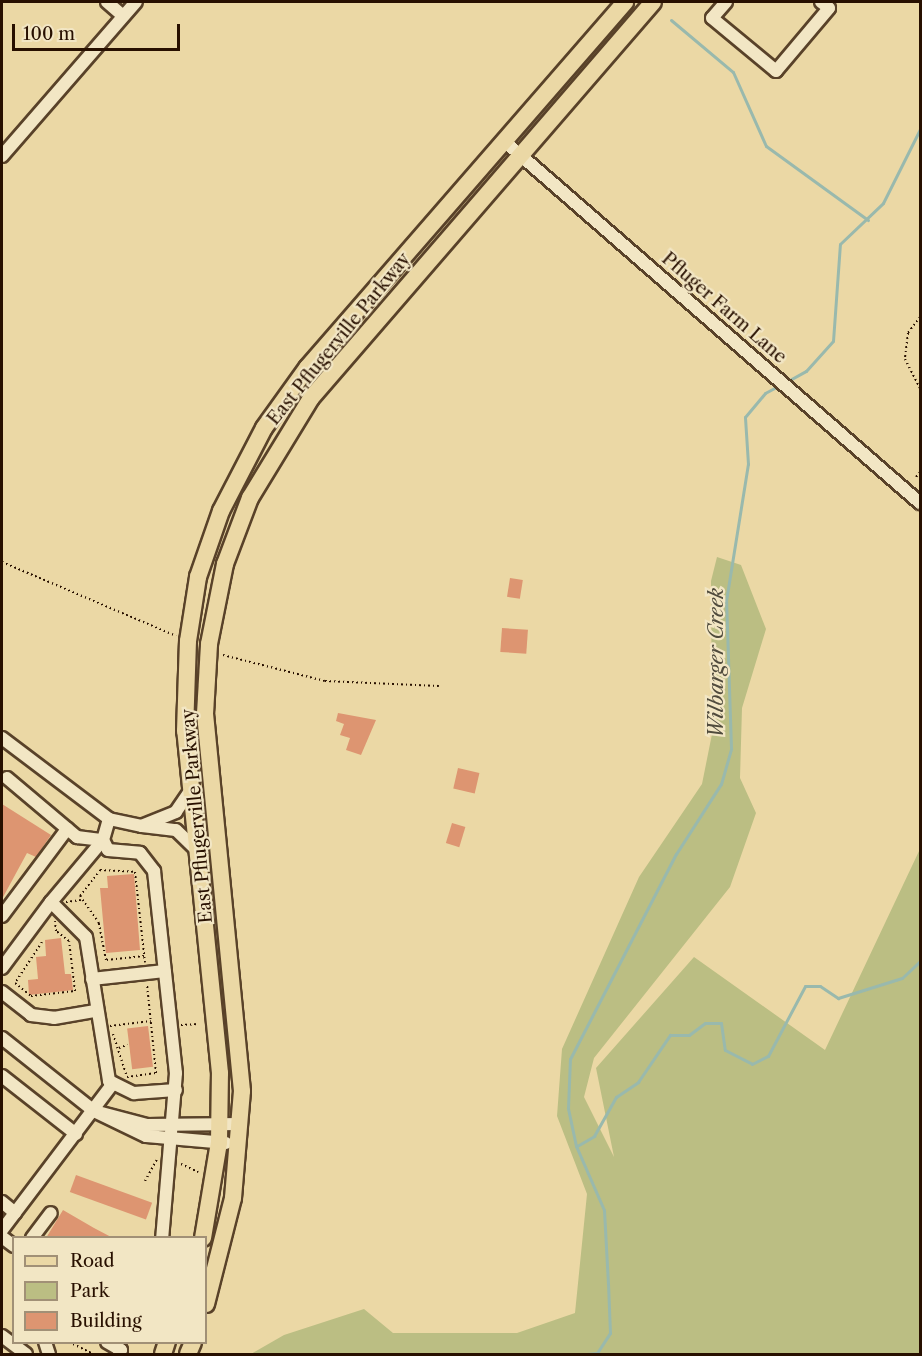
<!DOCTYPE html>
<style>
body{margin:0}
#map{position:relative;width:922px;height:1356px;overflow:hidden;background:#ebd8a5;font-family:"Libre Caslon Text",serif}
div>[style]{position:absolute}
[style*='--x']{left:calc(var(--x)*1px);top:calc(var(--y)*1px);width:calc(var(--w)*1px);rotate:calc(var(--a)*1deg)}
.green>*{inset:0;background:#bbbe83}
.stream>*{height:3px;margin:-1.5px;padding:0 1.5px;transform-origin:1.5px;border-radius:1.5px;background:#99b9ad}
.building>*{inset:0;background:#dd9571;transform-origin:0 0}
.path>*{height:2px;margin-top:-1px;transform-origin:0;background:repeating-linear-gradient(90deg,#281000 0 1.5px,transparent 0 4.5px)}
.roads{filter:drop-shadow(2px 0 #594229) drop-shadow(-2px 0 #594229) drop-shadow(0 2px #594229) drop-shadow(0 -2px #594229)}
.minor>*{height:12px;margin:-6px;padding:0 6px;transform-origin:6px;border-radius:6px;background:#f2e6c4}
.major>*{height:16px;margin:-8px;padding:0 8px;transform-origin:8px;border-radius:8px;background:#ebd8a5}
span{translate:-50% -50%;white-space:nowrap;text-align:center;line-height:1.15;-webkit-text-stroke:4.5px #f2e6c4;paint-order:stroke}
.street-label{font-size:18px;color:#281000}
.water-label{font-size:20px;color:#504b3d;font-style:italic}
.frame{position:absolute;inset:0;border:3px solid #281000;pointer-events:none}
.legend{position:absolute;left:12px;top:1236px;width:195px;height:108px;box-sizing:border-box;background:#f2e6c4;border:2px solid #a19076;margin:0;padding:8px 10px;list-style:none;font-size:18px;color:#281000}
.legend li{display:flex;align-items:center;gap:12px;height:30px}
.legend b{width:30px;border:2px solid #a19076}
.scale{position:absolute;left:12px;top:24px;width:168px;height:27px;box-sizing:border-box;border:3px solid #281000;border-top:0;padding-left:8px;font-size:18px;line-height:21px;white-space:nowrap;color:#281000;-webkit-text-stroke:4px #f2e6c4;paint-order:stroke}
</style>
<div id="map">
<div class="green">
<div style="clip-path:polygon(717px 557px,741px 565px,766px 629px,742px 708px,740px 778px,756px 813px,730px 887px,594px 1058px,584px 1097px,614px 1157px,596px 1068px,694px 957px,825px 1050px,920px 849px,920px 1354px,251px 1354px,284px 1335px,364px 1309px,393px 1333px,517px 1333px,575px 1313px,587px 1194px,557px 1116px,562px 1049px,639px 877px,702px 784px,712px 734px,711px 581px)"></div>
</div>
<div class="stream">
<div style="--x:671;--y:20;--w:81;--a:40"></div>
<div style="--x:733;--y:72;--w:81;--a:66"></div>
<div style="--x:766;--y:146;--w:126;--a:36"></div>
<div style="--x:786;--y:382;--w:23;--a:-29"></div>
<div style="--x:806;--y:371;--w:40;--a:-48"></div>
<div style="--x:833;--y:341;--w:97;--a:-85.9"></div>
<div style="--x:840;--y:244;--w:59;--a:-43.6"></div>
<div style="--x:883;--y:203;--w:83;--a:-63.4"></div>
<div style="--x:577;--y:1146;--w:20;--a:-30"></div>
<div style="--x:594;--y:1136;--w:45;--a:-60.6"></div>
<div style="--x:616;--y:1097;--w:27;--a:-34"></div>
<div style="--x:638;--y:1082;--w:57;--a:-55.8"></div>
<div style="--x:670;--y:1035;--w:19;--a:0"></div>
<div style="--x:689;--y:1035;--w:20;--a:-37"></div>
<div style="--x:705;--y:1023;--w:16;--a:0"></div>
<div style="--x:721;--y:1023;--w:27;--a:82"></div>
<div style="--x:725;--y:1050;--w:30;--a:27"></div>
<div style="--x:752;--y:1064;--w:18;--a:-27"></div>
<div style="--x:768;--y:1056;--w:79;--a:-62.1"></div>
<div style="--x:805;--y:986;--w:15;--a:0"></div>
<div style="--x:820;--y:986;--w:22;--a:34"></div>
<div style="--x:838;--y:998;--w:67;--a:-17.4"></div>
<div style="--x:902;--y:978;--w:25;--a:-43"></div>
<div style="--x:587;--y:1354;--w:10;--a:-6"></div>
<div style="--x:597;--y:1353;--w:24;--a:-57"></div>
<div style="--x:610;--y:1333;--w:49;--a:-92.3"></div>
<div style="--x:608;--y:1284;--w:74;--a:-93.1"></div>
<div style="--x:604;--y:1210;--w:70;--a:-113.6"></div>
<div style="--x:576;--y:1146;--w:39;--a:-102"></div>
<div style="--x:568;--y:1108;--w:49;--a:-87.7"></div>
<div style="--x:570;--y:1059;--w:231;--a:-62.7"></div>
<div style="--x:676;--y:854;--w:83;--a:-57.3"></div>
<div style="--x:721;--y:784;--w:37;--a:-74"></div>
<div style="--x:731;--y:748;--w:147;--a:-91.9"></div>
<div style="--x:726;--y:601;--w:139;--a:-80.9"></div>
<div style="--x:748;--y:464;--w:47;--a:-93.7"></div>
<div style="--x:745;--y:417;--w:31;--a:-50"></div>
<div style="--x:765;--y:393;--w:17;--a:-28"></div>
</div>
<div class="building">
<div style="left:510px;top:578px;width:13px;height:19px;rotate:9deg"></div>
<div style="left:502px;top:628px;width:26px;height:24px;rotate:4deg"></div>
<div style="clip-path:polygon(338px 713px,376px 720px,361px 755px,346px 750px,350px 738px,340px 735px,344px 724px,336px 721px)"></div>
<div style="left:458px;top:768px;width:22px;height:21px;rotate:13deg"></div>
<div style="clip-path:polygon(2px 804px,51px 835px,36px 857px,27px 853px,2px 899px)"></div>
<div style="left:452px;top:823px;width:14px;height:21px;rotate:17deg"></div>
<div style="clip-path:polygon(134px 874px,140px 950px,106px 953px,100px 888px,108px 888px,107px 876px)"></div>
<div style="clip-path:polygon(61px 938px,65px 974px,71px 974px,73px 990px,29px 995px,28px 980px,38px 979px,36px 957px,46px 956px,45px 940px)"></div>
<div style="left:148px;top:1026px;width:41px;height:21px;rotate:83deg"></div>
<div style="left:76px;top:1175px;width:81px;height:18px;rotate:20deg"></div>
<div style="clip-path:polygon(63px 1210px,94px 1228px,113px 1238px,46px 1238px)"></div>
</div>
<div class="path">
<div style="--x:920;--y:317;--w:20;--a:127"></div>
<div style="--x:908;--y:333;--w:26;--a:97"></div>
<div style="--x:905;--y:359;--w:33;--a:63"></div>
<div style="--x:916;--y:477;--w:6;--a:-51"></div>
<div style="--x:2;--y:562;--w:189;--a:23"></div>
<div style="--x:223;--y:655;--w:105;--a:14.3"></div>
<div style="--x:325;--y:681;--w:114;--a:2.5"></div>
<div style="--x:66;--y:902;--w:15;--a:-8"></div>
<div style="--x:42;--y:942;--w:49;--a:123.4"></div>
<div style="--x:15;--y:983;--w:21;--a:39"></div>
<div style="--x:31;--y:996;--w:44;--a:-6.5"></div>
<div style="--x:75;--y:991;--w:50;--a:-96.8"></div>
<div style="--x:69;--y:941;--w:16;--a:-142"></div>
<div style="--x:56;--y:931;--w:10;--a:-96"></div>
<div style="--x:144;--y:956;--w:38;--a:174"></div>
<div style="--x:106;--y:960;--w:38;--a:-101"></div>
<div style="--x:99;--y:923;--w:33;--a:-125"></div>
<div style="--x:80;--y:896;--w:33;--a:-52"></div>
<div style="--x:100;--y:870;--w:35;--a:3"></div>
<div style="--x:135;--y:872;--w:91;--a:83.7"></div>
<div style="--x:181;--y:1025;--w:18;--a:-3"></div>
<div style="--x:110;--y:1026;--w:41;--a:-7"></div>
<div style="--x:113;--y:1034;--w:45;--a:72"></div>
<div style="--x:127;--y:1077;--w:29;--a:-8"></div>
<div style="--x:156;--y:1073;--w:89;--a:-95.8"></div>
<div style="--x:119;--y:1048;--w:9;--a:-21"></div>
<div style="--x:181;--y:1164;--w:19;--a:25"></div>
<div style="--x:145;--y:1181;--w:25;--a:-61"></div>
<div style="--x:69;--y:1342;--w:28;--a:26"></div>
</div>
<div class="roads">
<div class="minor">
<div style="--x:107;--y:2;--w:21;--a:41"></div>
<div style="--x:726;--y:2;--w:21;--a:131"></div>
<div style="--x:712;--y:18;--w:83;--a:39.6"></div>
<div style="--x:776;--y:71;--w:82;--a:-49.9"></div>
<div style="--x:829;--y:8;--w:10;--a:-143"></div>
<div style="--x:503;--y:140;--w:553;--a:41.04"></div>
<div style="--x:2;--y:156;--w:204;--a:-49"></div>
<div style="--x:2;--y:738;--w:134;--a:37.1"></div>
<div style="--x:109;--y:819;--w:34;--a:12"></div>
<div style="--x:7;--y:778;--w:92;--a:40.1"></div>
<div style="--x:77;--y:837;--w:26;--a:7"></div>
<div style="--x:190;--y:791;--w:25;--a:124"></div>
<div style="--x:176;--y:812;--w:37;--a:158"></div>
<div style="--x:142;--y:826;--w:34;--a:7"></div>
<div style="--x:176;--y:830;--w:29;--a:44"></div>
<div style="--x:109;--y:819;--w:22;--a:106"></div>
<div style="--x:103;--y:840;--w:11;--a:63"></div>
<div style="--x:108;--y:850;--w:32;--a:5"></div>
<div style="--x:140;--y:853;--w:23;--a:52"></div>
<div style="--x:154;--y:871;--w:203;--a:83.8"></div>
<div style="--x:176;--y:1073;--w:166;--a:94.8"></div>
<div style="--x:103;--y:840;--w:81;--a:130"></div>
<div style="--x:51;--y:902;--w:49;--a:45"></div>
<div style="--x:86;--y:937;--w:146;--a:80.9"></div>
<div style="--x:109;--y:1081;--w:28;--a:26"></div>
<div style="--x:134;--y:1093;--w:42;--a:-4.1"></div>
<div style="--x:2;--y:916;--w:109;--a:-53.2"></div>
<div style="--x:2;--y:968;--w:82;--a:-53.4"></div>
<div style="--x:92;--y:979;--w:73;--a:-6.3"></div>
<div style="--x:2;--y:992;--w:37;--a:38"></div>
<div style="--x:31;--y:1015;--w:23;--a:7"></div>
<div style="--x:54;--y:1018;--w:42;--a:-9.7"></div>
<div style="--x:2;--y:1038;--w:117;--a:38.4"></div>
<div style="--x:2;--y:1076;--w:94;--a:38.1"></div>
<div style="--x:226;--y:1143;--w:80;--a:-175"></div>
<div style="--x:146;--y:1136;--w:58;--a:-154.3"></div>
<div style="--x:94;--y:1111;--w:55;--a:14.8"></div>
<div style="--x:147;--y:1125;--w:94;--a:-0.6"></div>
<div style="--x:2;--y:1202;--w:17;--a:40"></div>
<div style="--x:2;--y:1230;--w:184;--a:-52.9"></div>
<div style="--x:2;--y:1237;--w:15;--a:37"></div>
<div style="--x:32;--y:1238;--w:31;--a:-53"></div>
<div style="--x:2;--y:1336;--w:30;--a:37"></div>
<div style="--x:45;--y:1342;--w:13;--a:72"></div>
<div style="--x:107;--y:1342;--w:16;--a:30"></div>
<div style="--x:121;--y:1350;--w:4;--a:117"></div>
</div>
<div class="major">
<div style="--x:203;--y:1238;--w:97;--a:-80.5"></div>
<div style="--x:219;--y:1142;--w:69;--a:-89.2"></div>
<div style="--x:220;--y:1073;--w:344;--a:-95.8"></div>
<div style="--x:185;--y:731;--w:90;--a:-88.1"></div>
<div style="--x:188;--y:641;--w:65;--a:-81.1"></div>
<div style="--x:198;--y:577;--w:70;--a:-70.8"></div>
<div style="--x:221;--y:511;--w:93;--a:-62.6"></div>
<div style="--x:264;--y:428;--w:74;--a:-54.4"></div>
<div style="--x:307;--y:368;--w:485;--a:-49"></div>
<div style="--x:206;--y:1304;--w:109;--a:-75.7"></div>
<div style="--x:233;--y:1198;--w:107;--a:-85.2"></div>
<div style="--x:242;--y:1091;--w:379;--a:-95.6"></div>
<div style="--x:205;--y:714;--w:70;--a:-86.7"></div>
<div style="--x:209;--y:644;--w:82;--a:-78.7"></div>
<div style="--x:225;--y:564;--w:71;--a:-69.3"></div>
<div style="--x:250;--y:498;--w:117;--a:-58.6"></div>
<div style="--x:311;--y:398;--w:523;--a:-49.18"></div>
<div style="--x:163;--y:1354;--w:13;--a:-72"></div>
<div style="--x:188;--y:1354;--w:13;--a:-67"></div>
</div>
</div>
<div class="street-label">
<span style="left:724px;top:308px;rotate:41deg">Pfluger Farm Lane</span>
<span style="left:339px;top:339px;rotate:-51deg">East Pflugerville Parkway</span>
<span style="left:197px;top:816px;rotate:-95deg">East Pflugerville Parkway</span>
</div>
<div class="water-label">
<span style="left:716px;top:663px;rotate:-90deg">Wilbarger Creek</span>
</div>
<div class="frame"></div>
<ul class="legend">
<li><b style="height:8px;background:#ebd8a5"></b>Road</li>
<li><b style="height:16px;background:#bbbe83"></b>Park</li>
<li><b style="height:16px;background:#dd9571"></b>Building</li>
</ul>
<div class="scale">100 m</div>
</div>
